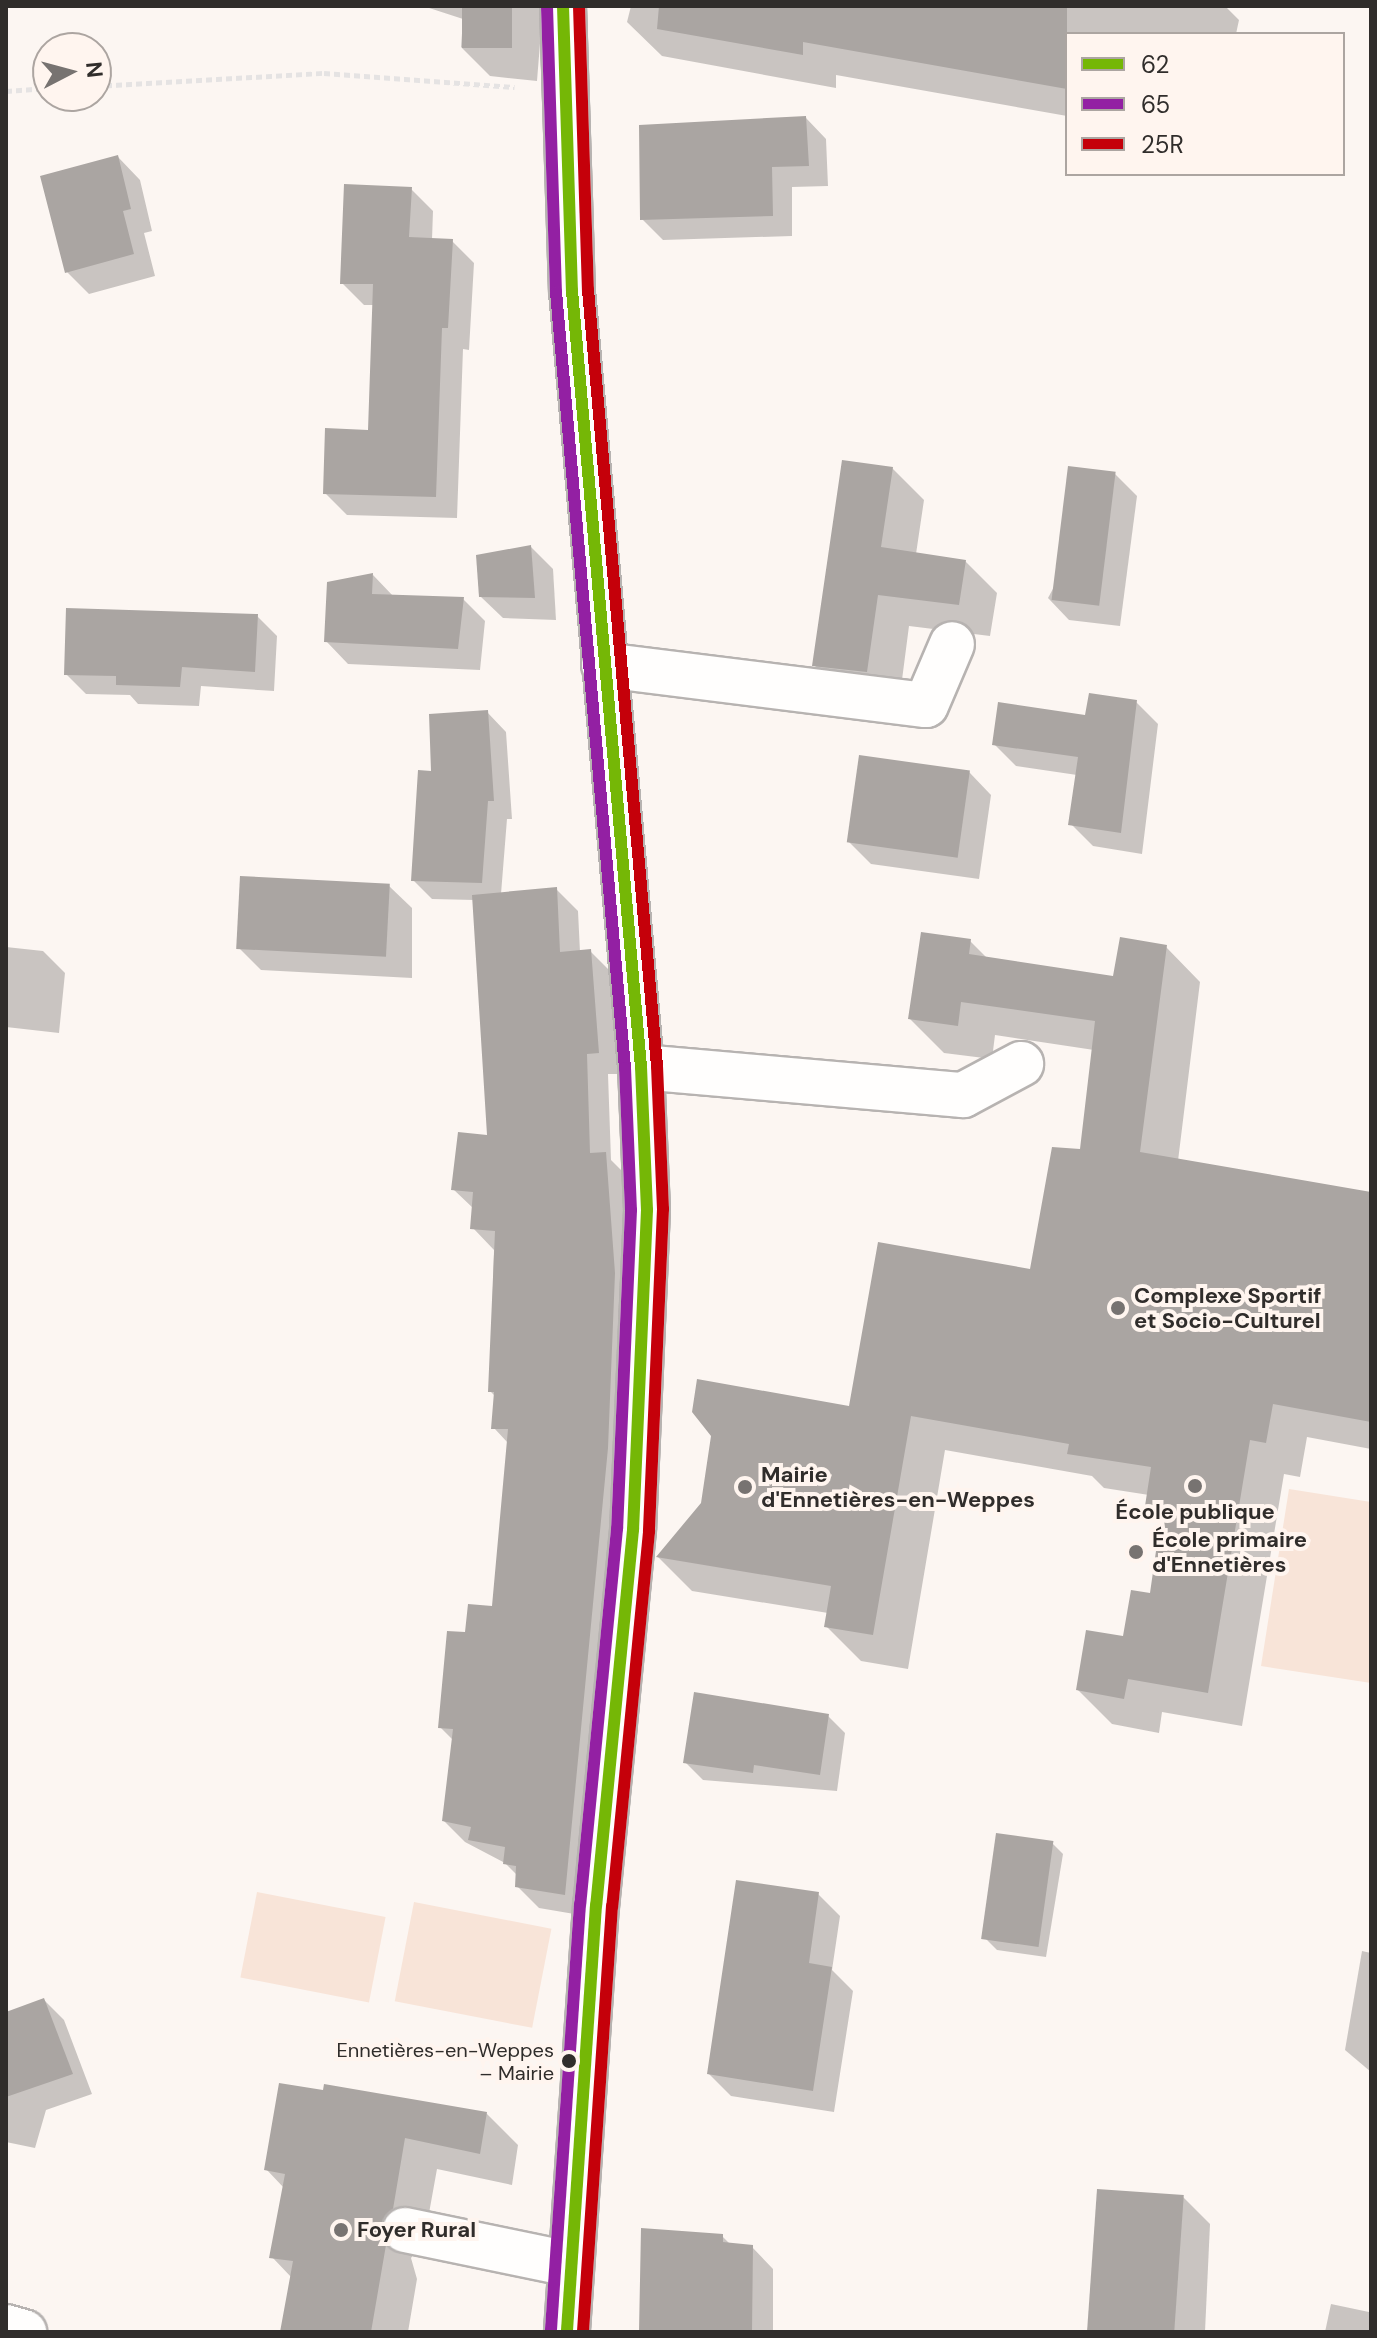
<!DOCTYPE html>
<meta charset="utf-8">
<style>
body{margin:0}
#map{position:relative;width:1377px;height:2338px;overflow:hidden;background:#fcf6f2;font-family:"DM Sans",sans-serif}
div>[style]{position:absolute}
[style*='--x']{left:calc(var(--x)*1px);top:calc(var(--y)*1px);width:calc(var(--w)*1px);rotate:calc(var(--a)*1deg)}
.green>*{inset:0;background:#f8e4d8;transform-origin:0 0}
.shadow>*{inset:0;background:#0003}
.building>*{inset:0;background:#aaa5a2;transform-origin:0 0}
.path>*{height:5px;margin-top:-2.5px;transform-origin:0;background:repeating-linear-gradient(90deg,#e5e3e3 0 6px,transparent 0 10px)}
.roads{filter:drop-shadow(2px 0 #b7b3b1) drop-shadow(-2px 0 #b7b3b1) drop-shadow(0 2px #b7b3b1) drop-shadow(0 -2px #b7b3b1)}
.minor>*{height:44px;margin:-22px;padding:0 22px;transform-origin:22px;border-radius:22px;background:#fffefd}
.bus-1>*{height:12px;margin:-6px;padding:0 6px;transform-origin:6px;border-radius:6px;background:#75b706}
.bus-2>*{height:12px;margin:-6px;padding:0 6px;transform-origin:6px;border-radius:6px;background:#9320a3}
.bus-3>*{height:12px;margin:-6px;padding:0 6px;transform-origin:6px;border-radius:6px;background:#c5000a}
.dots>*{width:22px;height:22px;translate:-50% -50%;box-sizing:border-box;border:4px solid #fff5ef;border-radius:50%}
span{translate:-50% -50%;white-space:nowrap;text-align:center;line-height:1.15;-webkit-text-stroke:8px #fff5ef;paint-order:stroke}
.bus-label{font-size:20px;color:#302d2b}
.right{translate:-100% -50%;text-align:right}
.poi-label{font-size:22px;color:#302d2b;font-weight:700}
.left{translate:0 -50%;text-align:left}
.frame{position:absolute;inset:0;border:8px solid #302d2b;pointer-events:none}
.legend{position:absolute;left:1065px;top:32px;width:280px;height:144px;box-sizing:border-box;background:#fff5ef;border:2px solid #aca5a1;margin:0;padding:10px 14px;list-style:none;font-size:24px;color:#302d2b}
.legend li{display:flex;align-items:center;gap:16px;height:40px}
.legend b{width:40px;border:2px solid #aca5a1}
.north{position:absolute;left:32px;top:32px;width:80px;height:80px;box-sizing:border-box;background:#fff5ef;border:2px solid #aca5a1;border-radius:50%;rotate:84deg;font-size:22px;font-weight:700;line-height:32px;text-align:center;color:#302d2b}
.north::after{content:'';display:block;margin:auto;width:28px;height:36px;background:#777371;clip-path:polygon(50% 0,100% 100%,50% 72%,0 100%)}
</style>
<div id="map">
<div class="green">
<div style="clip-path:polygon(1289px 1489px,1371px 1502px,1371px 1683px,1261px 1666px)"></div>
<div style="left:257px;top:1892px;width:131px;height:87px;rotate:11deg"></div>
<div style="left:414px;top:1902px;width:140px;height:101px;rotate:11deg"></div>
</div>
<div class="shadow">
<div style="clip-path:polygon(423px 6px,543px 6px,537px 81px,490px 76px,461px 47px,463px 19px)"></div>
<div style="clip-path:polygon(631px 6px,1225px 6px,1239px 20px,1236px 34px,1067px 34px,1067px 116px,836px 75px,836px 88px,662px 56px,627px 22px)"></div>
<div style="clip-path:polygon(806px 118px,826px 139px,828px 186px,792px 187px,792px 236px,663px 240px,642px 219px)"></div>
<div style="clip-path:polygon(118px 157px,140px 180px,152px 231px,144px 233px,155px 276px,89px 294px,67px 272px)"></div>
<div style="clip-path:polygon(411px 189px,433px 211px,432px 240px,452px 241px,474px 263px,469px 350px,463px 349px,457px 518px,347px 515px,325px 493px,370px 432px,374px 305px,364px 305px,342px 283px)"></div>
<div style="clip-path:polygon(892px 468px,924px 500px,916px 554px,965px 561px,997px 593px,990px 636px,909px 626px,899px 703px,846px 697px,814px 665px)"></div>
<div style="clip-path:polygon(1115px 474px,1137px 496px,1120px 626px,1069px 620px,1048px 598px)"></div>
<div style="clip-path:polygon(531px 547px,553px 569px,556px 620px,503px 618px,480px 596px)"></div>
<div style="clip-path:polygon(373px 575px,394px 597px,463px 599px,485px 621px,480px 670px,348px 664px,326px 641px)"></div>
<div style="clip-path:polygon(257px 616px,277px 636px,274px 691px,201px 686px,199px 706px,138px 704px,130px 695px,86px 694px,66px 674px)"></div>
<div style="clip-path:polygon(1136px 702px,1158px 724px,1142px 854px,1093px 846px,1071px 824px,1077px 775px,1016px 766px,994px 744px)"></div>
<div style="clip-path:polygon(487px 712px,506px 732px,512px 819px,507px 819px,501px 894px,556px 889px,578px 911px,580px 952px,590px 951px,612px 973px,620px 1074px,608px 1074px,611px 1160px,627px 1176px,636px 1296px,586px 1916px,539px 1908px,517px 1886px,518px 1876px,505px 1863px,465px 1842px,444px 1821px,454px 1741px,440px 1727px,467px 1634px,494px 1608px,508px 1443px,494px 1428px,496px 1397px,490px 1391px,494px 1250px,473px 1228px,474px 1209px,453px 1189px,490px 1137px,474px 900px,432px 899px,413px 880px,433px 773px)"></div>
<div style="clip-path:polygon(969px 772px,991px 795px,979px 879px,871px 864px,849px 842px)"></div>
<div style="clip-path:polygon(389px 886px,412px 908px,412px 978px,261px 970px,239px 948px)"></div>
<div style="clip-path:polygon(970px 941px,988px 959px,1115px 978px,1166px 947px,1200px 982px,1178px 1161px,1371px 1195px,1371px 1449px,1307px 1437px,1300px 1477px,1284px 1474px,1242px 1726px,1162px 1712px,1159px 1733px,1112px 1724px,1078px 1690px,1125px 1638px,1152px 1596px,1163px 1522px,1147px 1506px,1149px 1495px,1104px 1488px,1092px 1476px,945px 1450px,908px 1669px,861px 1661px,826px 1626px,828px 1613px,692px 1591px,658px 1557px,1031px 1271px,1081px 1151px,1094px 1050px,995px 1035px,992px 1059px,944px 1053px,910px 1019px)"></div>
<div style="clip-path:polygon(6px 947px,43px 951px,65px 973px,59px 1033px,6px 1027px)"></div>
<div style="clip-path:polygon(828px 1716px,845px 1733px,837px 1791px,703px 1780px,685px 1762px)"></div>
<div style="clip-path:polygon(1052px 1843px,1063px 1854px,1046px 1957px,997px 1950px,986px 1939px)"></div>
<div style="clip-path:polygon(818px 1894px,840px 1916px,832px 1970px,853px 1991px,834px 2112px,731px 2096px,709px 2074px)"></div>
<div style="clip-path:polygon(1362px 1951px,1371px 1953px,1371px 2072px,1345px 2050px)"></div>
<div style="clip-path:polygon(44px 2000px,64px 2020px,92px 2094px,46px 2110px,35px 2148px,6px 2142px,6px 2015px)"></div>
<div style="clip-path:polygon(486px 2113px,518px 2145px,512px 2185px,437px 2169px,424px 2241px,411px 2258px,417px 2279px,408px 2332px,282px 2332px,292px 2278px,272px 2257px,284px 2188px,266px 2169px)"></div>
<div style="clip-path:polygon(1183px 2197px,1210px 2224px,1205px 2332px,1090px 2332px)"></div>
<div style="clip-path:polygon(722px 2236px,731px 2245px,752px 2247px,773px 2269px,773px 2332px,641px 2332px)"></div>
<div style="clip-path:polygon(1331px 2304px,1369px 2312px,1371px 2332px,1325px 2332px)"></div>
</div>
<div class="building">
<div style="left:462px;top:6px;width:50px;height:42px"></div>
<div style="clip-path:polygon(659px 6px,1067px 6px,1067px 89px,803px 42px,803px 55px,657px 29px)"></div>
<div style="clip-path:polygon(806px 116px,809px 166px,772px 167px,773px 216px,640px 220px,639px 125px)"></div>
<div style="clip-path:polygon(118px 155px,131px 209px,123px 211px,134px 254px,65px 273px,40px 176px)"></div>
<div style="clip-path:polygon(344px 184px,412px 187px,409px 237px,453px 239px,448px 328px,442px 328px,436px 497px,323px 494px,325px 428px,368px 430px,373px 284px,340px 284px)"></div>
<div style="clip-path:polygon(842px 460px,893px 467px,881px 547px,966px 560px,959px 605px,878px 595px,867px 672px,812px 666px)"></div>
<div style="left:1068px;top:466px;width:48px;height:135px;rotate:7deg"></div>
<div style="clip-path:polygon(531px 545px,535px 598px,479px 597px,476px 555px)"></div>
<div style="clip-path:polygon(373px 573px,372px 594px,464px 597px,458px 649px,324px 642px,327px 582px)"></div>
<div style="clip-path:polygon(66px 608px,258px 614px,255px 672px,182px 667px,180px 687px,116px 685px,116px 676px,64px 675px)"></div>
<div style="clip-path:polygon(1089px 693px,1137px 700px,1121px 833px,1068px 825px,1078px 757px,992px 745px,998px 702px,1085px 715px)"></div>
<div style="clip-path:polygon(488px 710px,494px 801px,488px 801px,482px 883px,411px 881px,418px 770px,431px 771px,429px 714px)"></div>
<div style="left:859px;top:755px;width:112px;height:88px;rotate:8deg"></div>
<div style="left:240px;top:876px;width:150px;height:73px;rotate:3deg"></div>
<div style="clip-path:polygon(557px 887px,560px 952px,591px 949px,599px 1053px,587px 1054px,590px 1153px,606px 1152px,615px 1273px,608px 1448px,565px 1895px,515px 1887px,516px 1866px,503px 1864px,505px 1847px,468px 1840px,471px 1827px,442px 1821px,453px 1729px,438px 1728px,447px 1631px,465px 1632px,468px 1604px,492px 1606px,508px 1429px,491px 1429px,494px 1392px,488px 1392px,495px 1231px,470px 1229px,473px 1192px,451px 1190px,458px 1132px,487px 1135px,472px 895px)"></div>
<div style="clip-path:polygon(921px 932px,971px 939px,969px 954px,1113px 976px,1120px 937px,1167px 945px,1140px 1152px,1371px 1192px,1371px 1422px,1273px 1404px,1266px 1443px,1250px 1440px,1208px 1693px,1128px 1679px,1124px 1699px,1076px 1690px,1086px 1630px,1123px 1636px,1131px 1590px,1150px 1593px,1162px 1509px,1145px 1506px,1151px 1467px,1067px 1454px,1069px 1444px,911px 1416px,873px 1635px,824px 1627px,831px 1586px,656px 1557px,701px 1503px,711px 1436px,692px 1412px,697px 1379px,849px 1406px,878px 1242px,1030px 1269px,1052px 1147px,1080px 1149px,1095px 1021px,961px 1002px,958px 1026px,908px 1019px)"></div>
<div style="clip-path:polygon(694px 1692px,829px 1714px,820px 1775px,754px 1765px,753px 1773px,683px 1763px)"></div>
<div style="left:996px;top:1833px;width:58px;height:107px;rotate:8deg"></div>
<div style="clip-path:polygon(736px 1880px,819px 1892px,809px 1963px,832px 1967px,813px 2091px,707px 2074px)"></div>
<div style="clip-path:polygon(44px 1998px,73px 2074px,6px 2097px,6px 2012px)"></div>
<div style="clip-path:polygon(279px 2083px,323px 2090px,324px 2084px,487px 2112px,480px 2154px,405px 2138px,393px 2209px,380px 2226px,386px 2245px,371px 2332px,280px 2332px,293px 2261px,269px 2258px,285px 2174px,264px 2170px)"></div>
<div style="left:1097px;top:2189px;width:87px;height:143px;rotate:4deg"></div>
<div style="clip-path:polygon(641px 2228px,723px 2234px,723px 2242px,753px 2245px,752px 2332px,639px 2332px)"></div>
</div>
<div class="path">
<div style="--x:96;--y:86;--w:228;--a:-3.3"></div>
<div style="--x:324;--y:73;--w:191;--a:4.2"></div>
<div style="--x:6;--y:91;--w:42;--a:-4.1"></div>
</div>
<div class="roads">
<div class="minor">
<div style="--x:563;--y:6;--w:285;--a:88.2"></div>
<div style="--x:572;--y:291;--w:779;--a:84.92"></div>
<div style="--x:641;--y:1067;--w:143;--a:87.6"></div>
<div style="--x:647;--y:1210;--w:320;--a:92.5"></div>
<div style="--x:633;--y:1530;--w:377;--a:95.6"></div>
<div style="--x:596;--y:1905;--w:428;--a:93.9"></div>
<div style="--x:604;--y:665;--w:324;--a:7.1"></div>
<div style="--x:926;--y:705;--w:66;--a:-66.9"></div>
<div style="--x:641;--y:1067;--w:323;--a:5"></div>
<div style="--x:963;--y:1095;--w:66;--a:-28.1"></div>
<div style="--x:405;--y:2230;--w:167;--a:11.7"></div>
<div style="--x:6;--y:2327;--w:19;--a:16"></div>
</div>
</div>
<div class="bus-1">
<div style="--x:563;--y:6;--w:285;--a:88.2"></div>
<div style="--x:572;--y:291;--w:779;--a:84.92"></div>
<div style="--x:641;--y:1067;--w:143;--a:87.6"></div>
<div style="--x:647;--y:1210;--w:320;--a:92.5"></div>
<div style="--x:633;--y:1530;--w:377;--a:95.6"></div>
<div style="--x:596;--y:1905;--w:428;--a:93.9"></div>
</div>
<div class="bus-2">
<div style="--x:547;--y:7;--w:285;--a:88.2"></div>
<div style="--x:556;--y:292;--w:779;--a:84.92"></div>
<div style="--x:625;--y:1068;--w:142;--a:87.6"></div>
<div style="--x:631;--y:1210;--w:319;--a:92.5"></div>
<div style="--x:617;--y:1529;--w:377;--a:95.6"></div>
<div style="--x:580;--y:1904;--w:428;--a:93.9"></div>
</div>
<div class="bus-3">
<div style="--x:579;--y:6;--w:284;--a:88.2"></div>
<div style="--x:588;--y:290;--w:779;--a:84.92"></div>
<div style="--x:657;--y:1066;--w:143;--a:87.6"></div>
<div style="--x:663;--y:1209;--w:323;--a:92.5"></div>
<div style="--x:649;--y:1532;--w:376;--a:95.6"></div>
<div style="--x:612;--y:1906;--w:427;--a:93.9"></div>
</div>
<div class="dots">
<div style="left:1118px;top:1308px;background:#777371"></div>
<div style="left:1195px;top:1486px;background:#777371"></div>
<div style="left:745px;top:1487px;background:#777371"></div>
<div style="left:1136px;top:1552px;background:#777371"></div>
<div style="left:569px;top:2061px;background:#302d2b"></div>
<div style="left:341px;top:2230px;background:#777371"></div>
</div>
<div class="bus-label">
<span class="right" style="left:554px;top:2062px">Ennetières-en-Weppes<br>– Mairie</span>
</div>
<div class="poi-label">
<span class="left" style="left:1134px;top:1308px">Complexe Sportif<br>et Socio-Culturel</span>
<span class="left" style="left:761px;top:1487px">Mairie<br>d'Ennetières-en-Weppes</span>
<span style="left:1195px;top:1512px">École publique</span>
<span class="left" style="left:1152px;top:1552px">École primaire<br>d'Ennetières</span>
<span class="left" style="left:357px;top:2230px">Foyer Rural</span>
</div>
<div class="frame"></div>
<ul class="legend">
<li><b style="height:10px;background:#75b706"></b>62</li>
<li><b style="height:10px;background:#9320a3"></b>65</li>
<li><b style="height:10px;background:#c5000a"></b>25R</li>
</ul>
<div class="north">N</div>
</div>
